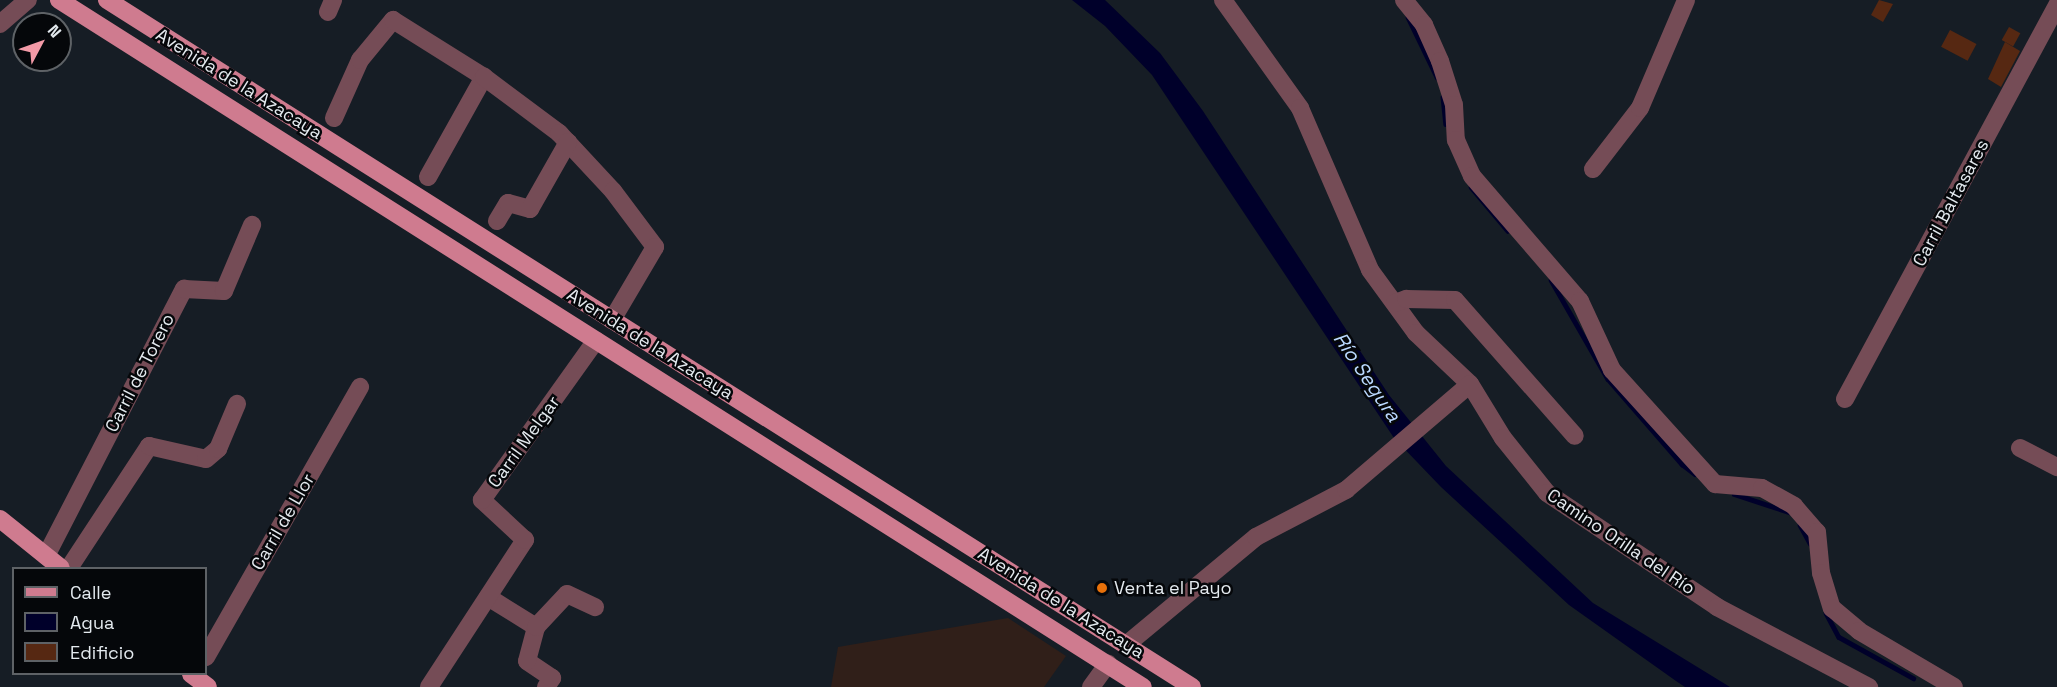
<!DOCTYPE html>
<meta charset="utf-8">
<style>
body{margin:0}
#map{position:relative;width:2057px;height:687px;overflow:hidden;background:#161d25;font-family:"Space Grotesk",sans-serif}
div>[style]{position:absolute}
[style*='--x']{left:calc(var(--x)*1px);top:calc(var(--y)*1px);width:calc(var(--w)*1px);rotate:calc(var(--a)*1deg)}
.industrial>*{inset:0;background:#301f19}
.water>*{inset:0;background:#00002a}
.stream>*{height:4.5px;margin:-2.25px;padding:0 2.25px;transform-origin:2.25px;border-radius:2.25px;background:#00002a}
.building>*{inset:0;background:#562812;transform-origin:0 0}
.minor>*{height:18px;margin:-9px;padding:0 9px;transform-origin:9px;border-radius:9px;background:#754c56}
.major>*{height:18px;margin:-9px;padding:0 9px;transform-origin:9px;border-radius:9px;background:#cf7b8f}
.dots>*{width:16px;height:16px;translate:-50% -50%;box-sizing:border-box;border:3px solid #05070a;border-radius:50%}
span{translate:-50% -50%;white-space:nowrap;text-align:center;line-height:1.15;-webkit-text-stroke:5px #05070a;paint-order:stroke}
.street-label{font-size:18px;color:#e4eaef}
.poi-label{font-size:18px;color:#e4eaef}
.left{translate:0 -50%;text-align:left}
.water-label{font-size:20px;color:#bad8ff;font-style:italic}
.legend{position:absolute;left:12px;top:567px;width:195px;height:108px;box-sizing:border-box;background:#05070a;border:2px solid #5e6266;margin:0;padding:8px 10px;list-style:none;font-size:18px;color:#e4eaef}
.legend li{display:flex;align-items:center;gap:12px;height:30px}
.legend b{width:30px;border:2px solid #5e6266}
.north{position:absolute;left:12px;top:12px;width:60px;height:60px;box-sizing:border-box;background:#05070a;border:2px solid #5e6266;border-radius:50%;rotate:49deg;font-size:16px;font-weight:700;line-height:24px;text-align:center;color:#e4eaef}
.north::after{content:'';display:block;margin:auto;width:21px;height:27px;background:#f39aa7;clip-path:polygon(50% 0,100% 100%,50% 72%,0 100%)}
</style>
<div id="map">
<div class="industrial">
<div style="clip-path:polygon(1008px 618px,1066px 656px,1044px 687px,831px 687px,838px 647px)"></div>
</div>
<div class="water">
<div style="clip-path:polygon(1072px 0,1105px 0,1160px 53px,1203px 111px,1389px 395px,1446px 466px,1593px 603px,1730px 687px,1685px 687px,1676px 681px,1569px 605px,1441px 487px,1394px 438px,1152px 75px,1105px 26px)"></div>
</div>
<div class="stream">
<div style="--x:1408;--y:17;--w:67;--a:64.2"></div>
<div style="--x:1443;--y:97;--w:27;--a:84"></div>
<div style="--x:1471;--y:187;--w:57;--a:49.9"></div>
<div style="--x:1551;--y:280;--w:114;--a:60.1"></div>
<div style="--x:1608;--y:379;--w:113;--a:49"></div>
<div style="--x:1682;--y:464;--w:16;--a:38"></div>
<div style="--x:1734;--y:494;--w:58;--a:18.1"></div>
<div style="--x:1800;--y:525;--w:21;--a:61"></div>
<div style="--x:1826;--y:613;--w:27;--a:62"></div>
<div style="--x:1839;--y:637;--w:85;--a:29"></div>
</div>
<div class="building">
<div style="clip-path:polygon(1879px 0,1893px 4px,1883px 22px,1871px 15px)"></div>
<div style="left:2009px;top:27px;width:13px;height:15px;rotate:29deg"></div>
<div style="left:1950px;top:30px;width:30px;height:19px;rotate:28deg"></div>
<div style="clip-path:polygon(2005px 42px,2020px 51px,2001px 87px,1988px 79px)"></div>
</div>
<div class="minor">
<div style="--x:1223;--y:0;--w:133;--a:54.5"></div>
<div style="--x:1300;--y:108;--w:176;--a:66.6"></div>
<div style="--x:1370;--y:270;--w:78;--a:53.9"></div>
<div style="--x:1416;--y:333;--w:74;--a:43.4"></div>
<div style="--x:1470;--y:384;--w:63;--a:58.6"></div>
<div style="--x:1503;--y:438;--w:70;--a:51.3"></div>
<div style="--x:1547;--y:493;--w:205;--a:33.8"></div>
<div style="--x:1717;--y:607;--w:172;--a:27.8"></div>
<div style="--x:1404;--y:0;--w:32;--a:51"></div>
<div style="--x:1424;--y:25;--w:39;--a:66"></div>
<div style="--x:1440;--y:61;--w:46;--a:72.3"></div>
<div style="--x:1454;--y:105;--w:35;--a:87"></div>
<div style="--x:1456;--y:140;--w:39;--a:66"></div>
<div style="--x:1472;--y:176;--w:165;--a:49.2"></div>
<div style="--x:1580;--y:301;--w:76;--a:65.1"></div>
<div style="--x:1612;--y:370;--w:154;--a:47.9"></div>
<div style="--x:1715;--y:484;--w:47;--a:4.9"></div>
<div style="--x:1762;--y:488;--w:37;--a:29"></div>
<div style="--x:1794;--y:506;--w:35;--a:49"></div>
<div style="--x:1817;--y:532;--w:41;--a:84.4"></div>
<div style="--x:1821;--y:573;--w:37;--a:73"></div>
<div style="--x:1832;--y:608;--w:35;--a:40"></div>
<div style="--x:1859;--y:631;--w:110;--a:30.5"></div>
<div style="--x:328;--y:12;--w:13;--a:-67"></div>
<div style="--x:0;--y:24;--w:37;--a:-41"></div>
<div style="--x:334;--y:118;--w:64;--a:-65.9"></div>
<div style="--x:360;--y:60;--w:52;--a:-50.5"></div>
<div style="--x:393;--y:20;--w:107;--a:32.1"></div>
<div style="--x:1593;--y:169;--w:77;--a:-52.4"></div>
<div style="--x:1640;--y:108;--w:117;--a:-66.9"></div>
<div style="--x:428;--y:177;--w:115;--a:-60.8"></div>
<div style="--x:484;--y:77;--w:94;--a:36.7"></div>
<div style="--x:559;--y:133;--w:79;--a:47"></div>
<div style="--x:613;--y:191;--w:70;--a:53.1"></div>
<div style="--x:655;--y:247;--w:85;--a:120.5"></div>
<div style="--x:497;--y:221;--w:21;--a:-59"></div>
<div style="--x:508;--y:203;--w:23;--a:15"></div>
<div style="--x:530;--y:209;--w:77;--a:-60.4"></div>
<div style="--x:1395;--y:303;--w:12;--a:-20"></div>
<div style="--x:1406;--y:299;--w:49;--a:1.2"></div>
<div style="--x:1455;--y:300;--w:181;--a:48.6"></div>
<div style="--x:1845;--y:399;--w:447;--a:-61.7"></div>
<div style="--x:2020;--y:448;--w:42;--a:27.2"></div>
<div style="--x:46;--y:556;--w:301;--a:-62.7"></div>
<div style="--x:184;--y:289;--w:40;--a:2.9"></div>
<div style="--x:224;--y:291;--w:72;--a:-67"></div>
<div style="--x:69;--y:568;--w:146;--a:-56.7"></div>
<div style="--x:149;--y:446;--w:58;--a:12.8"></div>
<div style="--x:206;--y:459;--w:16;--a:-40"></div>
<div style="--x:218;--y:449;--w:49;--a:-67.1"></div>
<div style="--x:488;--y:597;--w:57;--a:32"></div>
<div style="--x:1126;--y:645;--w:169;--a:-39.7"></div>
<div style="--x:1256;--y:537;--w:102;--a:-27.6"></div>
<div style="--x:1346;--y:490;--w:163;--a:-40.5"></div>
<div style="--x:206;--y:657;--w:311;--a:-60.3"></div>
<div style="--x:429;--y:687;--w:176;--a:-56.9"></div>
<div style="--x:525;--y:540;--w:59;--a:-137.1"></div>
<div style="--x:482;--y:500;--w:196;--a:-54.5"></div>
<div style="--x:546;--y:687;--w:11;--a:-56"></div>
<div style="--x:552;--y:678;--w:30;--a:-146"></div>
<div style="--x:527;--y:661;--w:35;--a:-75"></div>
<div style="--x:536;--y:627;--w:45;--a:-46.8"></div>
<div style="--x:567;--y:594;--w:31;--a:25"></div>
<div style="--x:1091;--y:687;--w:29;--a:-54"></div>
</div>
<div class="major">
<div style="--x:59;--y:0;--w:1283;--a:32.37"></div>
<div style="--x:107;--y:0;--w:1284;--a:32.34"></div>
<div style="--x:0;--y:519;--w:78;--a:38.8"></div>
<div style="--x:191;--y:674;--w:21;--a:37"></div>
</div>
<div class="dots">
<div style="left:1102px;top:588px;background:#e8710a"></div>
</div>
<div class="street-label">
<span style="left:239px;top:84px;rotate:32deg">Avenida de la Azacaya</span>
<span style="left:1951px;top:203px;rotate:-62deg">Carril Baltasares</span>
<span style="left:650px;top:344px;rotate:32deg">Avenida de la Azacaya</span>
<span style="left:140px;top:373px;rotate:-63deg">Carril de Torero</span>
<span style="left:524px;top:442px;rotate:-54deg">Carril Melgar</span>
<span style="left:283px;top:522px;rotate:-60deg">Carril de Llor</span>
<span style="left:1621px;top:542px;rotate:34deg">Camino Orilla del Río</span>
<span style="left:1061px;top:603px;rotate:32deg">Avenida de la Azacaya</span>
</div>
<div class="poi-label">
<span class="left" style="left:1114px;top:588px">Venta el Payo</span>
</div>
<div class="water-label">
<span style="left:1367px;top:377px;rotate:56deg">Río Segura</span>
</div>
<ul class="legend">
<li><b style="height:8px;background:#cf7b8f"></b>Calle</li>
<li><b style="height:16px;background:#00002a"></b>Agua</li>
<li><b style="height:16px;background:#562812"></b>Edificio</li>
</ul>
<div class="north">N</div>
</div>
